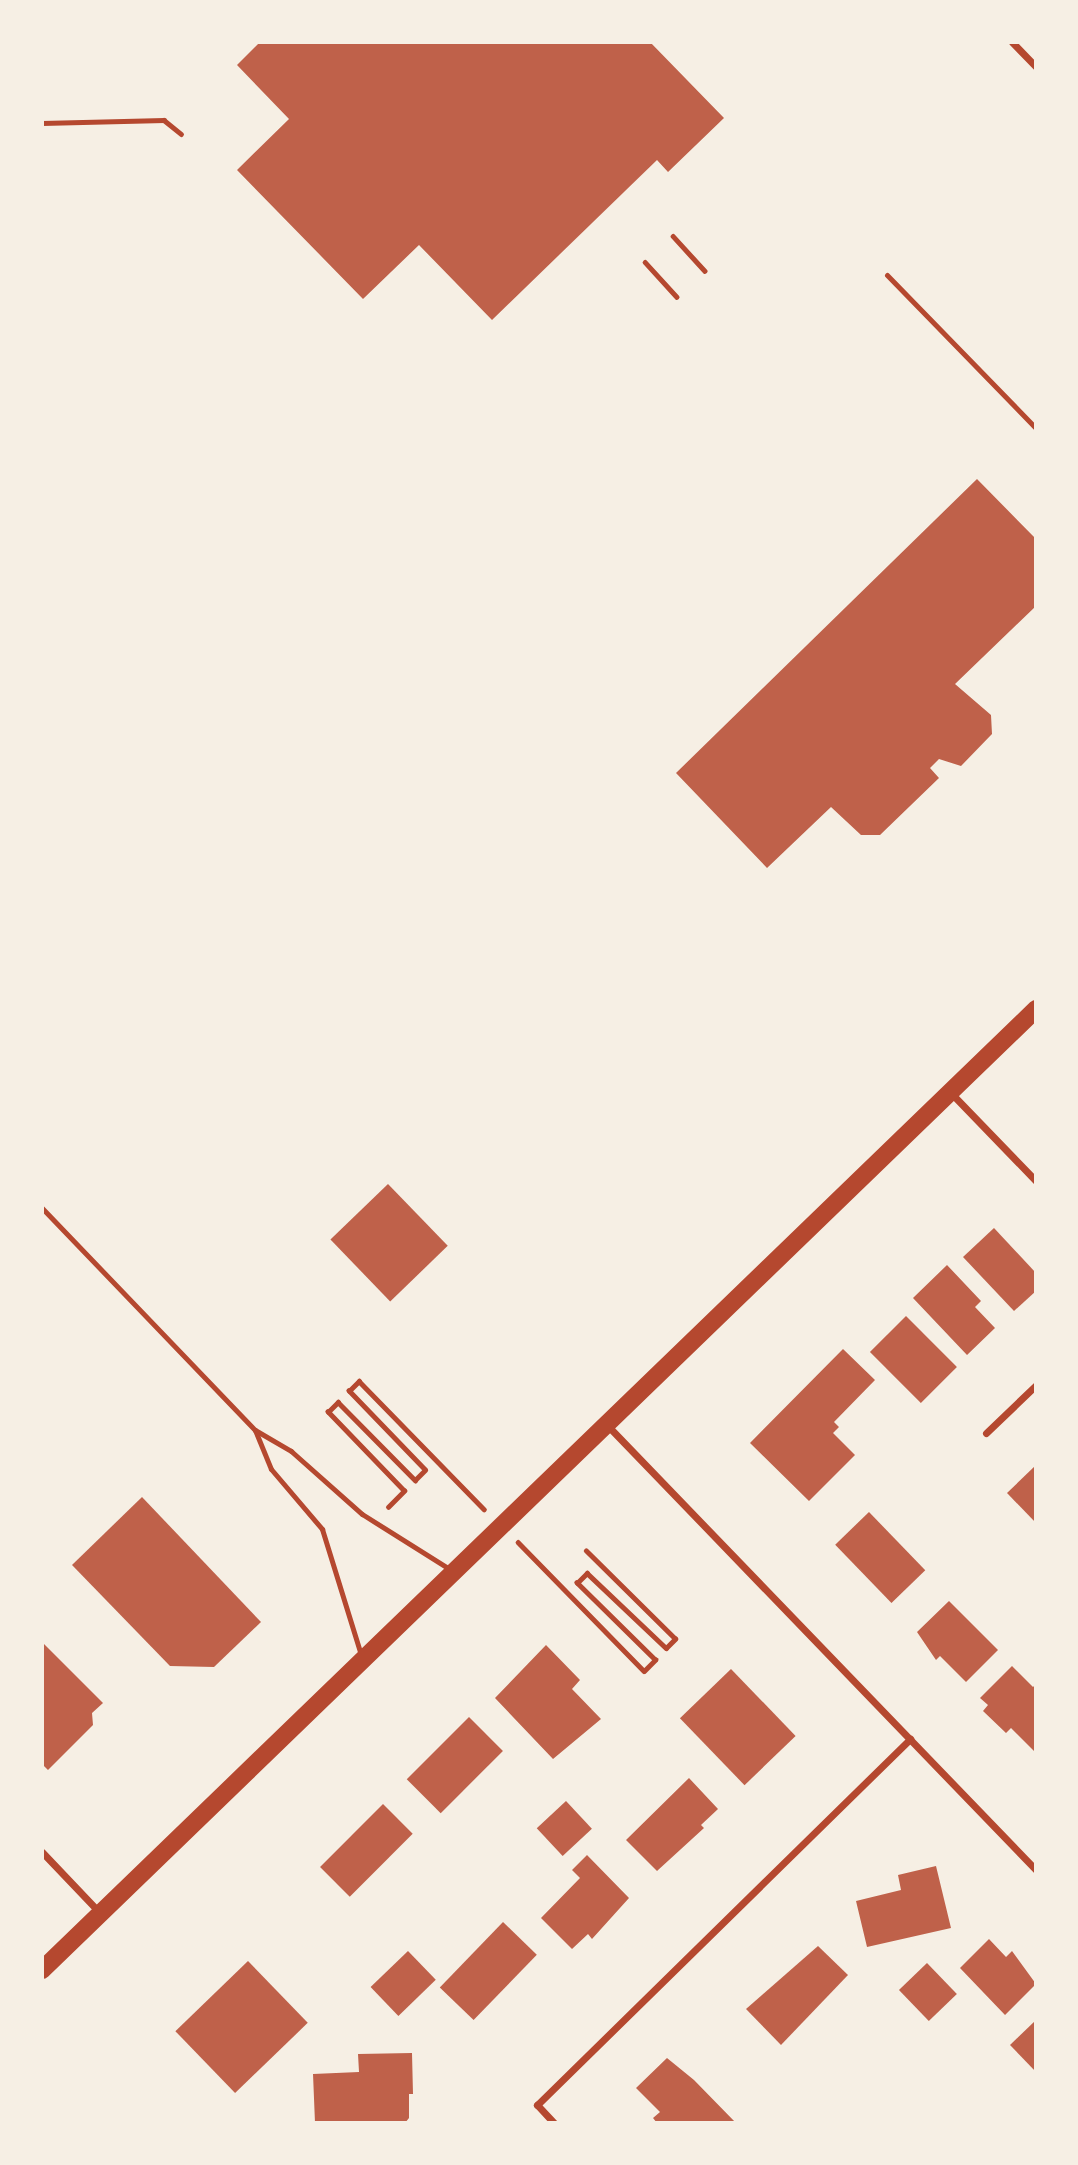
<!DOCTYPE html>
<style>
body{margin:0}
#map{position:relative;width:1078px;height:2165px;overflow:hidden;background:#f6efe4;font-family:Signika,sans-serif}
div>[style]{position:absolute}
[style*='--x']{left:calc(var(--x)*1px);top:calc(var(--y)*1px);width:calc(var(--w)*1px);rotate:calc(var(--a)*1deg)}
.building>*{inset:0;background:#bf614a;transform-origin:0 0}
.path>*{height:4.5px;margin:-2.25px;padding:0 2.25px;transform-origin:2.25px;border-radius:2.25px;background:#b5482f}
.service>*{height:5px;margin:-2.5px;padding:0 2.5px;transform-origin:2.5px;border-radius:2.5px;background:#b5482f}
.minor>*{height:7px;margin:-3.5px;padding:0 3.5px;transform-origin:3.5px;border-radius:3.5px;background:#b5482f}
.primary>*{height:18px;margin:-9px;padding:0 9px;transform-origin:9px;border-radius:9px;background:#b5482f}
span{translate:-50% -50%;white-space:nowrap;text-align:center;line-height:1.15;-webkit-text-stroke:5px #f6efe4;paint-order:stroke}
.frame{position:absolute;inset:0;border:44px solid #f6efe4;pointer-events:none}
</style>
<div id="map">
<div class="building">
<div style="clip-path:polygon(260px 42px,650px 42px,724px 118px,668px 172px,657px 160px,492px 320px,419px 245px,363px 299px,237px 170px,289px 119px,237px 65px)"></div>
<div style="clip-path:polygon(977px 479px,1036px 539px,1036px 606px,955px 684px,991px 715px,992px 734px,961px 766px,939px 759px,930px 768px,939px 778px,880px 835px,861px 835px,831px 807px,767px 868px,676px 773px)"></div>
<div style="left:388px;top:1184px;width:86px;height:80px;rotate:46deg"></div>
<div style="clip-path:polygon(994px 1228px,1036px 1273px,1036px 1291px,1014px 1311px,963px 1257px)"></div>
<div style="clip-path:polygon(947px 1265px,981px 1301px,975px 1307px,995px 1328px,967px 1355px,913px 1298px)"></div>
<div style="left:906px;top:1316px;width:72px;height:51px;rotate:45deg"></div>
<div style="clip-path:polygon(843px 1349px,875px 1380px,834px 1422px,839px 1427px,833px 1433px,855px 1455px,809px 1501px,750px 1443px)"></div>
<div style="clip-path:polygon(1036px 1465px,1036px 1523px,1007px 1493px)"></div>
<div style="clip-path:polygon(142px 1497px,261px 1622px,214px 1667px,170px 1666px,72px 1565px)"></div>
<div style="left:869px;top:1512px;width:81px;height:47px;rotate:46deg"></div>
<div style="clip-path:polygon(949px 1601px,998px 1650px,966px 1682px,940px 1656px,936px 1660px,917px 1632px)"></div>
<div style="clip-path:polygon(42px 1642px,103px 1703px,92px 1713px,93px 1725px,48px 1770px,42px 1764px)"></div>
<div style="clip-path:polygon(546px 1645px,580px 1680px,572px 1689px,601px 1719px,553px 1759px,495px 1698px)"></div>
<div style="clip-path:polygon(1012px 1666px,1033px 1687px,1036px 1684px,1034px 1751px,1011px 1728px,1006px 1733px,983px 1711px,988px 1705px,980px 1698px)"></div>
<div style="left:731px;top:1669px;width:93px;height:71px;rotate:46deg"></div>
<div style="left:469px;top:1717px;width:48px;height:88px;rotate:45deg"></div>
<div style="clip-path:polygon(689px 1778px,718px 1809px,701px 1825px,704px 1828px,657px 1871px,626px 1840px)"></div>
<div style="left:566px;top:1801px;width:38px;height:40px;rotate:47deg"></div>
<div style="left:383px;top:1804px;width:42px;height:89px;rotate:45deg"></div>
<div style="clip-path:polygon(587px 1855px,629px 1898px,592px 1939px,588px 1934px,572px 1949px,541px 1918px,580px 1878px,572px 1870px)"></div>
<div style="clip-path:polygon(936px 1866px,951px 1928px,867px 1947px,856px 1901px,901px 1890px,898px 1875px)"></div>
<div style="left:503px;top:1922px;width:47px;height:91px;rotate:44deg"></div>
<div style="clip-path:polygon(989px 1939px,1006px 1957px,1012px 1951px,1036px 1984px,1005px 2015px,960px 1968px)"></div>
<div style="clip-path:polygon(818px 1946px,848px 1975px,781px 2045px,746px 2009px)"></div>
<div style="left:408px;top:1951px;width:40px;height:52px;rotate:46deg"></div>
<div style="left:248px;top:1961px;width:86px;height:101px;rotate:46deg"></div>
<div style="left:927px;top:1963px;width:43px;height:39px;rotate:46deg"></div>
<div style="clip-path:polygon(1036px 2020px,1036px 2072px,1010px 2045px)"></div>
<div style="clip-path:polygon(412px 2053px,413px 2094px,409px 2094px,409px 2118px,405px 2123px,315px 2123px,313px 2074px,359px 2072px,358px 2054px)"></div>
<div style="clip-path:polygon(667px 2058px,694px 2080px,736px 2123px,657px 2123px,653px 2118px,660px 2112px,636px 2088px)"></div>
</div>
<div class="path">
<div style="--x:42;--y:123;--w:122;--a:-1.4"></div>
<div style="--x:164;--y:120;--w:22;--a:39"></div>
<div style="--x:673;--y:236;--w:47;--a:47.6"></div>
<div style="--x:645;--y:262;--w:47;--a:47.6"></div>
<div style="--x:388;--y:1507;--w:23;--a:-45"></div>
<div style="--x:404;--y:1491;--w:110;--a:-133.9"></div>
<div style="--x:328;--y:1412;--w:14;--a:-45"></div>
<div style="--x:338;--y:1402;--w:110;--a:45.4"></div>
<div style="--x:415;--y:1480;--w:14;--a:-45"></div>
<div style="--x:425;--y:1470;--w:110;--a:-133.9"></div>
<div style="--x:349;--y:1391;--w:14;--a:-45"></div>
<div style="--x:359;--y:1381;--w:179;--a:45.7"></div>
<div style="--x:518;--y:1542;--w:180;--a:45.7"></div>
<div style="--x:644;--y:1671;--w:16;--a:-45"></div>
<div style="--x:655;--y:1660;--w:110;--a:-135.4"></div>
<div style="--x:577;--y:1583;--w:14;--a:-45"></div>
<div style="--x:587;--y:1573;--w:109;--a:43.5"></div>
<div style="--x:666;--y:1648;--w:13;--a:-45"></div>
<div style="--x:675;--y:1639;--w:125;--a:-135.3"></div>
</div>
<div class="service">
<div style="--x:887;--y:275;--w:214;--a:45.8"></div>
<div style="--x:42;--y:1208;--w:308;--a:46.2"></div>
<div style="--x:255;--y:1430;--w:42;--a:30.3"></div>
<div style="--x:291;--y:1451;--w:95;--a:41.6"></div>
<div style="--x:362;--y:1514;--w:105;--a:32.2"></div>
<div style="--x:255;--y:1430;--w:42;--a:67.7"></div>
<div style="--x:271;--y:1469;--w:79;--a:49.6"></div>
<div style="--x:322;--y:1529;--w:132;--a:72.8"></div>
</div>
<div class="minor">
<div style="--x:1012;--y:42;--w:35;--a:46"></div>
<div style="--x:951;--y:1093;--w:122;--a:46"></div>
<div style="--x:607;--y:1425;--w:618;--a:46.05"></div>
<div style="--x:986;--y:1433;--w:69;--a:-43.8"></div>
<div style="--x:42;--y:1852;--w:84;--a:46.4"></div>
<div style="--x:554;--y:2123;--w:25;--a:-133"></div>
<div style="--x:537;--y:2105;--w:523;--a:-44.46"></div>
</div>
<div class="primary">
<div style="--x:42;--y:1970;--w:1383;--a:-44.03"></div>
</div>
<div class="frame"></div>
</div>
